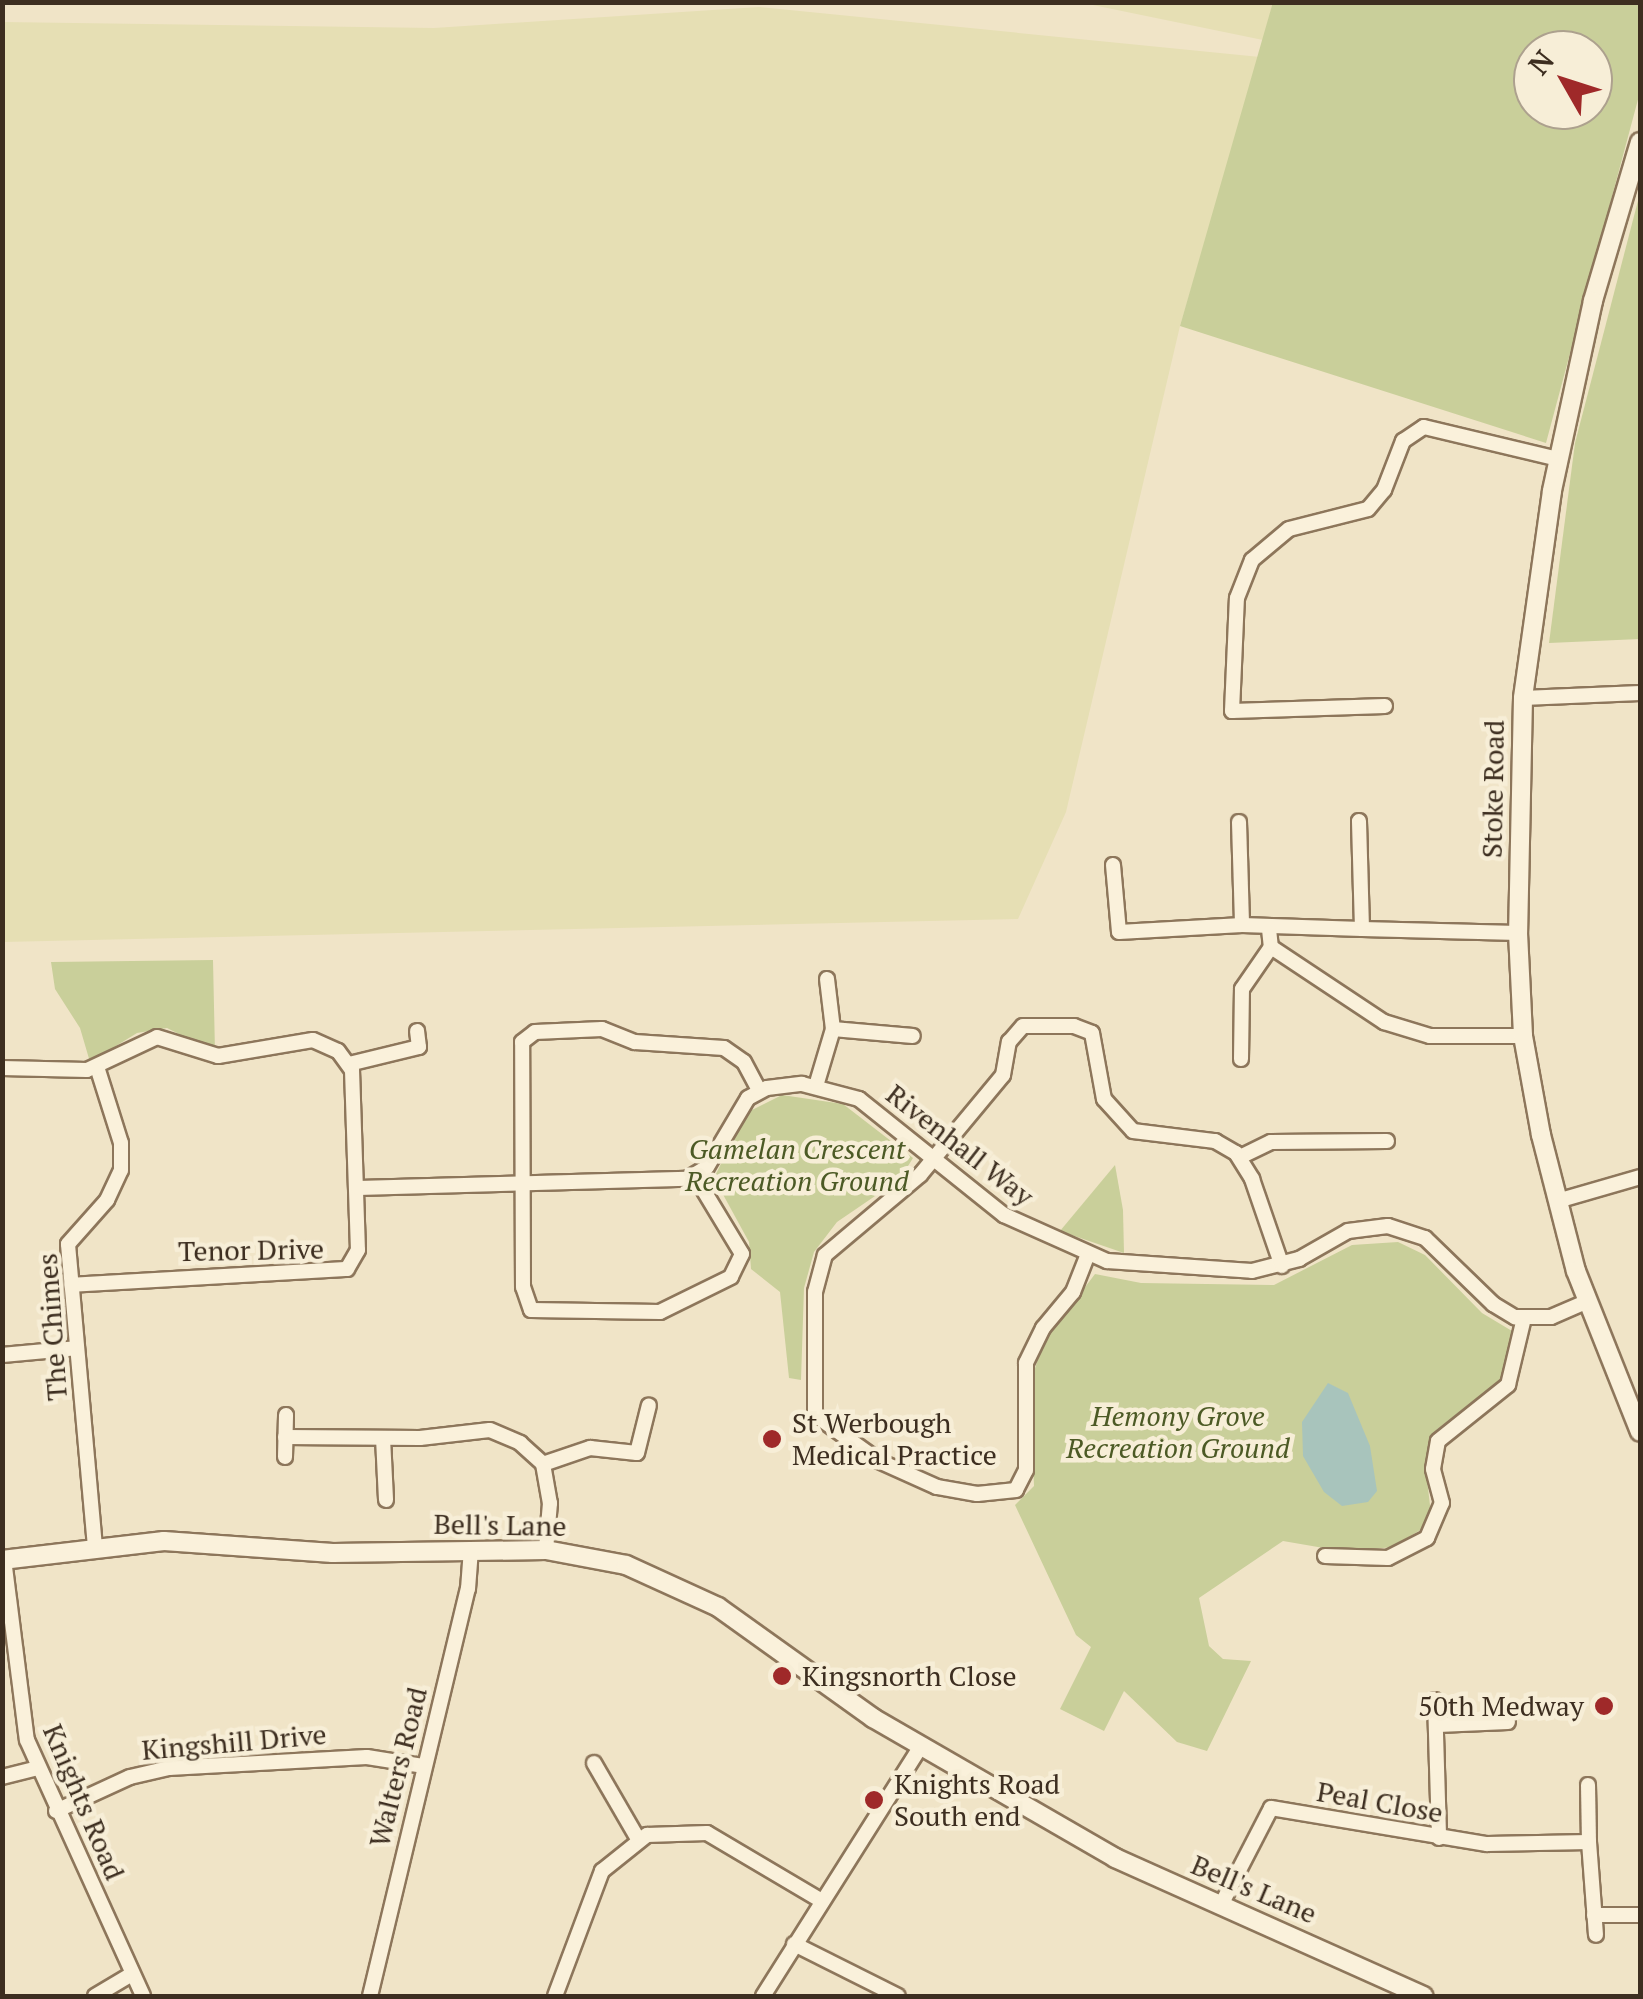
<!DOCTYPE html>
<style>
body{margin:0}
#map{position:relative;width:1643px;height:1999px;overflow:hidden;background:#f0e4c7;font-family:"PT Serif",serif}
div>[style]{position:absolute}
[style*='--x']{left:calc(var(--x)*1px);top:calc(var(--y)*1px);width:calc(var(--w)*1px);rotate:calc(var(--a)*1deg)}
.farmland>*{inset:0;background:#e6dfb4}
.green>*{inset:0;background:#c9cf9a}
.water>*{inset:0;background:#a8c4bc}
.roads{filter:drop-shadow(2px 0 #8d765b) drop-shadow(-2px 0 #8d765b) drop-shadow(0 2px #8d765b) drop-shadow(0 -2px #8d765b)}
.minor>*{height:14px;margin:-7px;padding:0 7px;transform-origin:7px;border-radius:7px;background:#faf1db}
.tertiary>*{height:18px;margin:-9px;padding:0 9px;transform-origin:9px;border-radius:9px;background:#faf1db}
.dots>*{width:28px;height:28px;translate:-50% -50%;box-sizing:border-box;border:5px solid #f7eed7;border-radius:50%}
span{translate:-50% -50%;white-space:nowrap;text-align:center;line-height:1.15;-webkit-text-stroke:9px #f7eed7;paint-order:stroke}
.street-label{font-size:28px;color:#3d2e20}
.park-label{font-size:28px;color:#4c5a25;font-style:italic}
.poi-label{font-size:28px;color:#3d2e20}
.left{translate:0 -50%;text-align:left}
.right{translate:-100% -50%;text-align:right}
.frame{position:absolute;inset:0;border:5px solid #3d2e20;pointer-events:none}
.north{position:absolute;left:1513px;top:30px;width:100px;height:100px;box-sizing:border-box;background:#f7eed7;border:2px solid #ada18e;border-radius:50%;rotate:309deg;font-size:28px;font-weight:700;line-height:40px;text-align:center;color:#3d2e20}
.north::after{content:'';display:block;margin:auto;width:35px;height:45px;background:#9f2929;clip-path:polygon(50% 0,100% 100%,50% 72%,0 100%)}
</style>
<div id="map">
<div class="farmland">
<div style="clip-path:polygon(1083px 3px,1273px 3px,1263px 40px)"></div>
<div style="clip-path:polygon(759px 7px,1260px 57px,1180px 326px,1066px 812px,1018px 919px,3px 942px,2px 22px,434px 28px)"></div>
</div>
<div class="green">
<div style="clip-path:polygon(evenodd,1273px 2px,1640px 3px,1640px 92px,1546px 443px,1180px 326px,1273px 2px,1593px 50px,1593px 110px,1533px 110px,1533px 50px,1593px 50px)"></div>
<div style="clip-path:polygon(1640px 193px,1640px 639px,1549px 643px,1575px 443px)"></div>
<div style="clip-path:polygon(213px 960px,215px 1052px,167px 1028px,137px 1033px,90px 1062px,80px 1028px,55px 989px,51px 962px)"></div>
<div style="clip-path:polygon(782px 1095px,843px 1104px,913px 1158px,900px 1179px,837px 1222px,814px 1252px,804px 1288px,801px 1380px,789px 1378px,780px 1292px,751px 1269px,749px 1242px,714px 1178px,746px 1113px)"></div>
<div style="clip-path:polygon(1115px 1165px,1123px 1210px,1124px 1253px,1060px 1231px)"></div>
<div style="clip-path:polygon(1398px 1242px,1425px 1255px,1482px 1313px,1512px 1331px,1502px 1378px,1435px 1431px,1425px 1462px,1431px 1514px,1422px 1529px,1392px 1547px,1347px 1552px,1283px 1541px,1199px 1598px,1209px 1646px,1223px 1659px,1251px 1661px,1207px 1751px,1177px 1742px,1124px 1691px,1104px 1731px,1060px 1709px,1091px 1647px,1076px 1635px,1015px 1505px,1034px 1486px,1030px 1384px,1043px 1343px,1095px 1274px,1141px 1283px,1274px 1285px,1352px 1245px)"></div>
</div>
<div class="water">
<div style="clip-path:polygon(1328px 1383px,1348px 1393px,1370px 1446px,1377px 1491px,1368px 1502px,1342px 1506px,1324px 1492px,1303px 1456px,1302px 1422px)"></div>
</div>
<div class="roads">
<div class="minor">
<div style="--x:1523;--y:698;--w:117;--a:-2.4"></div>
<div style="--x:1385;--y:706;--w:153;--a:178.1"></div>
<div style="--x:1232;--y:711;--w:113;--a:-87.5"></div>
<div style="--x:1237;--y:598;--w:41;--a:-68.5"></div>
<div style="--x:1252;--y:560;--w:48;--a:-40"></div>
<div style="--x:1289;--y:529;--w:81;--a:-14.2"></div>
<div style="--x:1368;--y:509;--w:25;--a:-50"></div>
<div style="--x:1384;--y:490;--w:53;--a:-68.8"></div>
<div style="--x:1403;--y:441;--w:25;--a:-34"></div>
<div style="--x:1424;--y:427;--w:138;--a:13.4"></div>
<div style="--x:1239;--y:822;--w:103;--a:88.3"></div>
<div style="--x:1113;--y:865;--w:67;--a:84.9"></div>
<div style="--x:1119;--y:932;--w:123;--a:-3.3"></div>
<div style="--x:1242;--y:925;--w:120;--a:1.9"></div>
<div style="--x:1362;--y:929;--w:108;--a:-91.6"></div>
<div style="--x:1269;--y:929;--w:18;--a:84"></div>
<div style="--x:1271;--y:947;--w:136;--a:33.6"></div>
<div style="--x:1384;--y:1022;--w:48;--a:16.9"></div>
<div style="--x:1430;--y:1036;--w:93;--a:0"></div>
<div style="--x:1362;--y:929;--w:156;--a:1.5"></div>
<div style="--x:827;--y:979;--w:50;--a:83.2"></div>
<div style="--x:1241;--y:1059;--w:70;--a:-89.2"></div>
<div style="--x:1242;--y:989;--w:51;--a:-55.4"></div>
<div style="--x:349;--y:1064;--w:72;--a:-13.7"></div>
<div style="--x:419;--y:1047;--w:16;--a:-97"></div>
<div style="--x:2;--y:1068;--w:85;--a:1.3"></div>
<div style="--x:87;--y:1070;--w:77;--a:-25.2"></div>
<div style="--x:157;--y:1037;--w:64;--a:17.3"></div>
<div style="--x:218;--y:1056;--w:96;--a:-9.6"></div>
<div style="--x:313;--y:1040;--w:27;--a:24"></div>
<div style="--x:338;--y:1051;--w:24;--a:54"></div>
<div style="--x:352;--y:1070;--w:180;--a:88.1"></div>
<div style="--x:358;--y:1250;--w:22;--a:120"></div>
<div style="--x:347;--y:1269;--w:276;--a:176.7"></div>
<div style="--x:816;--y:1086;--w:59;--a:-73.4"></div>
<div style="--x:833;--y:1029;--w:80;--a:5"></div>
<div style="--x:1240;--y:1157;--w:34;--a:-26"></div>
<div style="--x:1271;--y:1142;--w:116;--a:-0.5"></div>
<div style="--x:695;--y:1176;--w:91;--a:58.9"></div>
<div style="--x:742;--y:1254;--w:25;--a:116"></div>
<div style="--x:731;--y:1277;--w:79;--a:153.8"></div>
<div style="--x:660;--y:1312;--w:129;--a:-179.1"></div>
<div style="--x:531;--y:1310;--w:24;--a:-109"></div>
<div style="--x:523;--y:1287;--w:245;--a:-90.2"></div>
<div style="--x:522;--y:1042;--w:16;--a:-38"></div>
<div style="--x:535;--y:1032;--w:67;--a:-2.6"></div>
<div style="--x:602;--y:1029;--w:35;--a:22"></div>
<div style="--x:635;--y:1042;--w:89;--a:3.9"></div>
<div style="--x:724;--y:1048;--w:24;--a:35"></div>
<div style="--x:744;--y:1062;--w:32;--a:62"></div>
<div style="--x:358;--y:1188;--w:329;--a:-1.6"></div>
<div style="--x:687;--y:1179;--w:23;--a:-31"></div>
<div style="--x:707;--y:1167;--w:80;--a:-59.3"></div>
<div style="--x:748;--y:1098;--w:21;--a:-28"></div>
<div style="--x:767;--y:1088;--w:35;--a:-7"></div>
<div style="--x:802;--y:1084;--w:59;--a:14.7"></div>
<div style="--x:859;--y:1099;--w:186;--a:38.7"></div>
<div style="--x:1004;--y:1215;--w:113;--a:24.1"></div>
<div style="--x:1107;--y:1261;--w:145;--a:3.9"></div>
<div style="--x:1252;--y:1271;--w:49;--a:-14.3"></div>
<div style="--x:1299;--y:1259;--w:56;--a:-29.7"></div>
<div style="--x:1348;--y:1231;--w:40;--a:-7.1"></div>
<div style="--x:1388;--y:1226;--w:39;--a:18"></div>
<div style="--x:1425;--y:1238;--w:95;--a:44.1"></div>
<div style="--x:1493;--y:1304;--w:26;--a:31"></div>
<div style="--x:1515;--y:1317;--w:36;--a:0"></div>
<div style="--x:1551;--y:1317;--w:40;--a:-23.4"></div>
<div style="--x:1557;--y:1201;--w:86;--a:-16.1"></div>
<div style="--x:1088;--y:1254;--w:41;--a:111.5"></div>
<div style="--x:1073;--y:1292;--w:47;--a:129.8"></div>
<div style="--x:1043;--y:1328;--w:39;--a:116"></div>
<div style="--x:1026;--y:1363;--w:107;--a:90"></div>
<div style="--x:1026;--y:1470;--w:22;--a:117"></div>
<div style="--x:1016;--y:1490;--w:39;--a:174"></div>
<div style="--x:977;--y:1494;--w:41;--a:-170.1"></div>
<div style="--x:937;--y:1487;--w:64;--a:-155.9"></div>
<div style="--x:879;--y:1461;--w:79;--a:-144.3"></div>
<div style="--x:815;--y:1415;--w:123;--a:-90"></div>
<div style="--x:815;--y:1292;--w:38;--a:-75"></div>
<div style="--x:825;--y:1255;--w:124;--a:-40.1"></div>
<div style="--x:920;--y:1175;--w:130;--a:-50.3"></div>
<div style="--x:1003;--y:1075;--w:34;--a:-80"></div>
<div style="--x:1009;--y:1042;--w:21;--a:-49"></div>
<div style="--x:1023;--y:1026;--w:51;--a:0"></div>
<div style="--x:1074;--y:1026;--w:19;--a:21"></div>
<div style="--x:1092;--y:1033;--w:67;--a:79.7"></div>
<div style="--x:1104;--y:1099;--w:43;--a:47.8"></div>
<div style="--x:1133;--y:1131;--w:83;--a:7"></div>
<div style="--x:1215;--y:1141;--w:24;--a:30"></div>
<div style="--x:1236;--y:1153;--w:31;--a:58"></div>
<div style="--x:1252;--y:1179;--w:92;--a:71"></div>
<div style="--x:2;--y:1355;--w:75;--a:-5.3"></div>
<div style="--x:285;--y:1437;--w:135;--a:0.4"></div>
<div style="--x:420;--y:1438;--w:70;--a:-6.5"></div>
<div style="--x:490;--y:1430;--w:33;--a:23"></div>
<div style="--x:520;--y:1443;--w:31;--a:42"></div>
<div style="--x:543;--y:1464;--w:50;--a:-18.8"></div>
<div style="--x:590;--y:1448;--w:47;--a:6.1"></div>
<div style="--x:637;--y:1453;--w:49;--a:-76"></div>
<div style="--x:383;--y:1438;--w:62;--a:87.2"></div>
<div style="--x:285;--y:1457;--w:42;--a:-88.6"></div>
<div style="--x:543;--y:1464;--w:40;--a:80"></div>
<div style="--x:550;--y:1503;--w:47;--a:94.9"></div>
<div style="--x:95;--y:1547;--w:304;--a:-95.1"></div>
<div style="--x:68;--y:1244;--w:59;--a:-48.4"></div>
<div style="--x:107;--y:1200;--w:33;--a:-65"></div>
<div style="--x:121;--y:1170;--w:27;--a:-90"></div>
<div style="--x:121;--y:1143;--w:80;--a:-107.5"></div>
<div style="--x:1325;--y:1556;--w:63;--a:1.8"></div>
<div style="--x:1388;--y:1558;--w:44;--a:-27.1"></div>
<div style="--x:1427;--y:1538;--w:38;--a:-67"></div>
<div style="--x:1442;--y:1503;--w:35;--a:-105"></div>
<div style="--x:1433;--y:1469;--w:28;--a:-80"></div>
<div style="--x:1438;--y:1441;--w:90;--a:-38.7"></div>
<div style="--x:1508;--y:1385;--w:69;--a:-76.6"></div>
<div style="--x:4;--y:1559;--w:182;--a:82.8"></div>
<div style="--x:27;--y:1740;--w:281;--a:65.6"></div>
<div style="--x:1435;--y:1700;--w:138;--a:88.3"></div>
<div style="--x:1438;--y:1725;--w:70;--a:-2.5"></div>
<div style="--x:594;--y:1763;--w:88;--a:59.9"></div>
<div style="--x:2;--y:1777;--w:36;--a:-14"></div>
<div style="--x:1588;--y:1785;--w:57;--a:89"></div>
<div style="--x:56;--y:1811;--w:81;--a:-24.7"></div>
<div style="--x:130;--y:1777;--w:40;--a:-13"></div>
<div style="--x:169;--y:1768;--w:198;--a:-3.2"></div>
<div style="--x:367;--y:1757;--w:58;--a:9"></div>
<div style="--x:1221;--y:1905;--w:109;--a:-62.7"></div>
<div style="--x:1271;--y:1808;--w:219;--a:9.5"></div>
<div style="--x:1487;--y:1844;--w:102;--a:-1.1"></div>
<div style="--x:1589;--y:1842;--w:93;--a:85.7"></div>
<div style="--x:1594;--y:1915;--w:46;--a:0"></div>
<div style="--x:794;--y:1944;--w:116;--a:26.6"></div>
<div style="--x:95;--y:1996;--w:43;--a:-30.7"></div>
<div style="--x:370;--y:1996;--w:419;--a:-76.5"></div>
<div style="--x:468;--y:1589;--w:40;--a:-85.7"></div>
<div style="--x:555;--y:1996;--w:134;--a:-69.4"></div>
<div style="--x:602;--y:1871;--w:58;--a:-38.7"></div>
<div style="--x:647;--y:1835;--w:60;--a:-1.9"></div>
<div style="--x:707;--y:1833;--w:134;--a:30.6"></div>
<div style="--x:763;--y:1996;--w:296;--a:-57.7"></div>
</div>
<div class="tertiary">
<div style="--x:1640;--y:142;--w:166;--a:106.5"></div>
<div style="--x:1593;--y:301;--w:194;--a:102.2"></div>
<div style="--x:1552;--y:491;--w:209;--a:98"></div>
<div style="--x:1523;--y:698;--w:235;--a:91.2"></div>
<div style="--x:1518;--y:933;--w:103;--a:87.2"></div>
<div style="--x:1523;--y:1036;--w:101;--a:79.7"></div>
<div style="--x:1541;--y:1135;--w:140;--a:75.6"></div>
<div style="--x:1576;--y:1271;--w:173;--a:68.3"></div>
<div style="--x:2;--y:1560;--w:163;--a:-6.7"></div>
<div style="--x:164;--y:1541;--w:169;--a:4.1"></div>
<div style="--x:333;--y:1553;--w:213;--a:-0.8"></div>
<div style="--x:546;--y:1550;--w:81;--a:10.6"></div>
<div style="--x:626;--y:1565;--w:101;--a:24.5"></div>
<div style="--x:718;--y:1607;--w:191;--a:35.6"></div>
<div style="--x:873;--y:1718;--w:280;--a:30"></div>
<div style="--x:1115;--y:1858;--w:338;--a:24.1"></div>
</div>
</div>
<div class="dots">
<div style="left:772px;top:1439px;background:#9f2929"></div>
<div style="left:782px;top:1676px;background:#9f2929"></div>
<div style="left:1604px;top:1706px;background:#9f2929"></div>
<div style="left:874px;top:1800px;background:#9f2929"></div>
</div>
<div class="street-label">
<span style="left:1493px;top:789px;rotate:-89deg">Stoke Road</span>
<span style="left:960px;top:1145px;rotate:38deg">Rivenhall Way</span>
<span style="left:251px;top:1250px;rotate:-1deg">Tenor Drive</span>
<span style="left:52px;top:1327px;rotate:-94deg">The Chimes</span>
<span style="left:500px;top:1525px;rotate:1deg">Bell's Lane</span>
<span style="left:234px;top:1742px;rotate:-5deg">Kingshill Drive</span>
<span style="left:398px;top:1767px;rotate:-76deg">Walters Road</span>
<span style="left:84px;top:1802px;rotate:67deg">Knights Road</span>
<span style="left:1380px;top:1802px;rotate:10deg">Peal Close</span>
<span style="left:1254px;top:1889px;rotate:23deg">Bell's Lane</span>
</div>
<div class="park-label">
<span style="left:797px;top:1165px">Gamelan Crescent<br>Recreation Ground</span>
<span style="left:1178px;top:1432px">Hemony Grove<br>Recreation Ground</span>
</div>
<div class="poi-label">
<span class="left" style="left:792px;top:1439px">St Werbough<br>Medical Practice</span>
<span class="left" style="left:802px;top:1676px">Kingsnorth Close</span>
<span class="right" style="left:1584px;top:1706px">50th Medway</span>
<span class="left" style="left:894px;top:1800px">Knights Road<br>South end</span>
</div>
<div class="frame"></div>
<div class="north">N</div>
</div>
